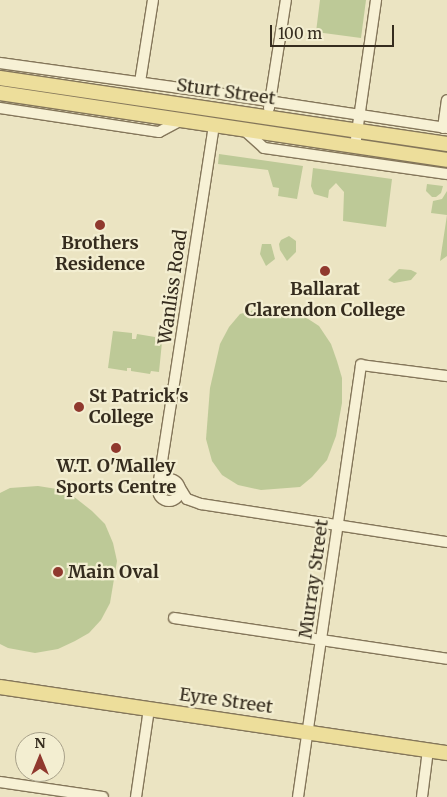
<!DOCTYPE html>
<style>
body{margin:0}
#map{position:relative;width:447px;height:797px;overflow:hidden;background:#ebe4c2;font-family:Merriweather,serif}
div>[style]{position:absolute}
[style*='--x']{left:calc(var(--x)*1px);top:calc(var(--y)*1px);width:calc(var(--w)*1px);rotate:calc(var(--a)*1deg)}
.green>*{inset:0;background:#bdc997}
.roads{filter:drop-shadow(1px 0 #84765a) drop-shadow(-1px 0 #84765a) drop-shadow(0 1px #84765a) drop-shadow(0 -1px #84765a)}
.minor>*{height:10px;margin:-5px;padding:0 5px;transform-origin:5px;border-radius:5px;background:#f7f1d5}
.minor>.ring{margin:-5px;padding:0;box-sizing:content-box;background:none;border:10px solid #f7f1d5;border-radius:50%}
.major>*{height:14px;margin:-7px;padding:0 7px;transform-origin:7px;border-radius:7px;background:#edde9b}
.dots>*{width:14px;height:14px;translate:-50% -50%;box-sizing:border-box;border:2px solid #f3eed1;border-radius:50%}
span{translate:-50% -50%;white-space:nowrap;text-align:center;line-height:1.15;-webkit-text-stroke:4.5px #f3eed1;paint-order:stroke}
.street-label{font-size:18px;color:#352c1e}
.poi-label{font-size:18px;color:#352c1e;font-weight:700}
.left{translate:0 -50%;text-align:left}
.north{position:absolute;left:15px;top:732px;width:50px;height:50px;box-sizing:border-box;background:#f3eed1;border:1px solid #a7a089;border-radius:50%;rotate:0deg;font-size:14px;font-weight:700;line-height:20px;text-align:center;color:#352c1e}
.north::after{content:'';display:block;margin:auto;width:18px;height:22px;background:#90392e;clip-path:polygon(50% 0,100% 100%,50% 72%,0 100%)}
.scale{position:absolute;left:270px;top:25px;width:124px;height:22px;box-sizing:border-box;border:2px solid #352c1e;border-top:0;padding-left:6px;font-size:15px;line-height:18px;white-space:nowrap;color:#352c1e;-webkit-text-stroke:4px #f3eed1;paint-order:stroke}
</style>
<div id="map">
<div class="green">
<div style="clip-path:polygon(320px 0,366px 0,361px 38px,316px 32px)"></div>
<div style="clip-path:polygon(219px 154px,303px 166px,297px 199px,278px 196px,279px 188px,273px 187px,268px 170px,218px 164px)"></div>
<div style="clip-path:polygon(313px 168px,392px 179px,386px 227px,343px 221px,344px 192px,336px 183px,329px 190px,328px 198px,314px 194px,311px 186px)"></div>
<div style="clip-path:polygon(427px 184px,443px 186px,441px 193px,436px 197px,432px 197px,426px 191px)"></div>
<div style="clip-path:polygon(447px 191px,447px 256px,440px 261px,447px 215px,431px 213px,433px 201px,442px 199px)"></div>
<div style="clip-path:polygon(289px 236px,296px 241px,296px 252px,287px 261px,280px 250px,279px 244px,281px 240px)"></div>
<div style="clip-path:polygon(262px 244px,271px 244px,275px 259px,266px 266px,260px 254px)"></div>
<div style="clip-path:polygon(399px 269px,411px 270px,417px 273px,411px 280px,394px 283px,388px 280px)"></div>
<div style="clip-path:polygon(279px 308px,299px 313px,319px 326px,331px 344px,337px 361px,342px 378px,342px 403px,336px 436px,327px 460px,312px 477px,300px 487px,261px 490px,238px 485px,222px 475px,212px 461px,206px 439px,210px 388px,220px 344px,229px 327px,240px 314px,258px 309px)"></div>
<div style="clip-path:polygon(113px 331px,132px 333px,132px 339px,136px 339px,137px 334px,155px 337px,155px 341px,162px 342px,159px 372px,151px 371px,150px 374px,131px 371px,131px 368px,127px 368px,127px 371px,108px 368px)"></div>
<div style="clip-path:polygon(38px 486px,57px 489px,73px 496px,92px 511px,105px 524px,113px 543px,117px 561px,110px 603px,101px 620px,89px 633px,75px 641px,58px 649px,35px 653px,8px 648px,0 644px,0 493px,10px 488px)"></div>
</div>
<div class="roads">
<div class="minor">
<div style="--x:0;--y:63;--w:224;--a:7.9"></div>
<div style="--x:222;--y:94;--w:228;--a:8.6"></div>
<div style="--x:140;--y:82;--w:83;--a:-81"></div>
<div style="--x:0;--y:108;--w:161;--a:8.6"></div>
<div style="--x:159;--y:132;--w:26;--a:-28"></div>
<div style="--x:269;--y:108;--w:109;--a:-81.1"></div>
<div style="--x:443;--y:128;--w:28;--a:-82"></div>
<div style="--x:244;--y:130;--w:27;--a:42"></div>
<div style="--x:264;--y:148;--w:185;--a:8.1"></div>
<div style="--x:355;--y:146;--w:148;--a:-81.8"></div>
<div class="ring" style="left:158px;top:479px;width:12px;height:12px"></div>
<div style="--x:158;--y:487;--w:366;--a:-81.2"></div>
<div style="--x:180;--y:488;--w:13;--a:58"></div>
<div style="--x:187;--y:499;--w:15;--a:20"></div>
<div style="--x:201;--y:504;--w:249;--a:8.8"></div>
<div style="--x:174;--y:618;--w:276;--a:8.5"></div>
<div style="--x:0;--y:782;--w:104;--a:8.3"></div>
<div style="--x:136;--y:797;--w:89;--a:-81.6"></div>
<div style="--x:298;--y:797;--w:437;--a:-81.7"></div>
<div style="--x:361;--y:365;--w:87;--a:7.3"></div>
<div style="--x:422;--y:797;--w:47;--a:-82.7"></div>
</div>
<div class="major">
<div style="--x:0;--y:78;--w:452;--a:8.4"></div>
<div style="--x:0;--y:93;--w:452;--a:8.5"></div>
<div style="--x:0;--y:687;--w:452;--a:8.4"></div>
</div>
</div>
<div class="dots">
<div style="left:100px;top:225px;background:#90392e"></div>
<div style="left:325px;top:271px;background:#90392e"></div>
<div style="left:79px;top:407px;background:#90392e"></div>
<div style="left:116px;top:448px;background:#90392e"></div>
<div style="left:58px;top:572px;background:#90392e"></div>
</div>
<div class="street-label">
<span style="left:226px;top:92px;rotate:8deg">Sturt Street</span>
<span style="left:173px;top:287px;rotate:-82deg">Wanliss Road</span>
<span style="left:314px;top:579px;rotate:-82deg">Murray Street</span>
<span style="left:226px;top:701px;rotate:8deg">Eyre Street</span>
</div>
<div class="poi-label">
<span style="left:100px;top:254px">Brothers<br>Residence</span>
<span style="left:325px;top:300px">Ballarat<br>Clarendon College</span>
<span class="left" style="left:89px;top:407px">St Patrick's<br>College</span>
<span style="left:116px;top:477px">W.T. O'Malley<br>Sports Centre</span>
<span class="left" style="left:68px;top:572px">Main Oval</span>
</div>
<div class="north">N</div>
<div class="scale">100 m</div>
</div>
